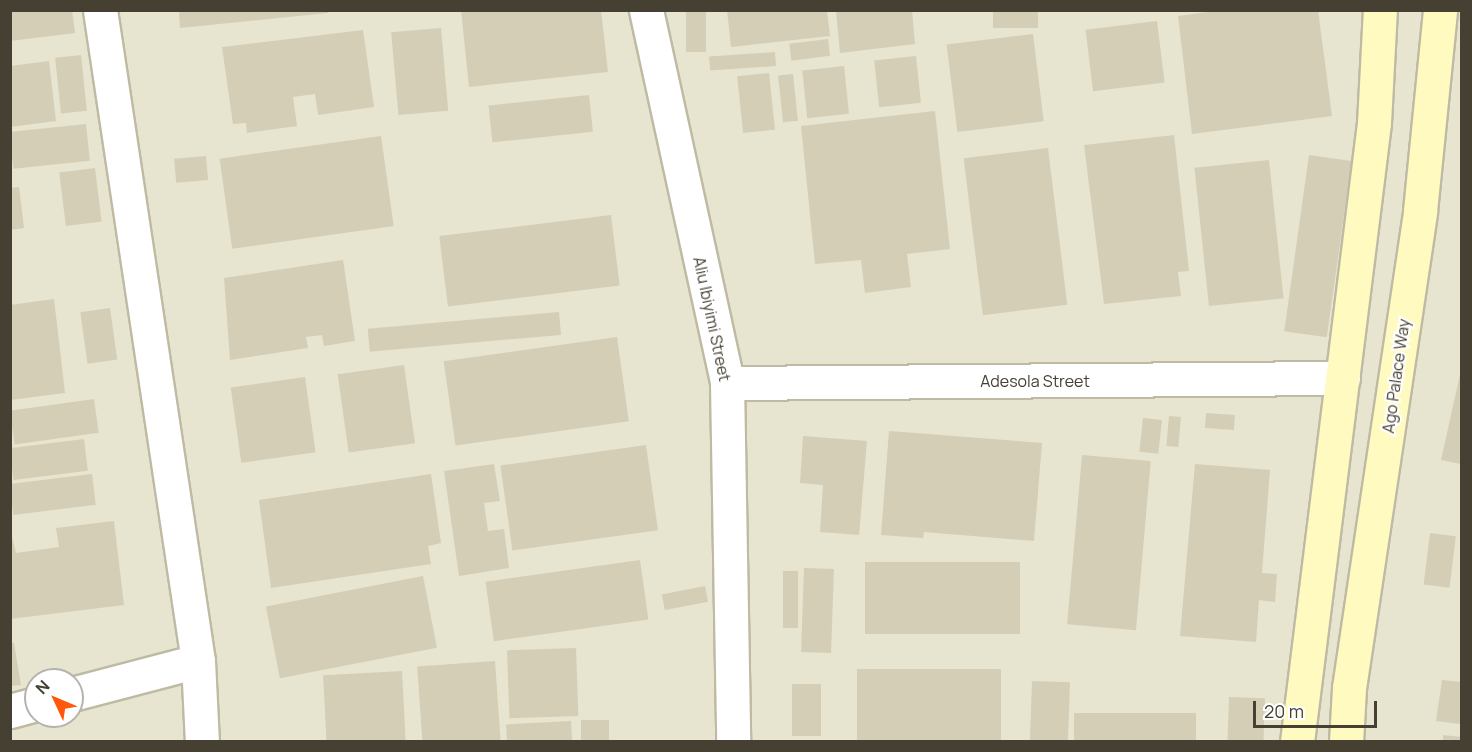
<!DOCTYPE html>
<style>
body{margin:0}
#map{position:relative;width:1472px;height:752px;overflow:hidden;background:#f3f0e1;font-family:Manrope,sans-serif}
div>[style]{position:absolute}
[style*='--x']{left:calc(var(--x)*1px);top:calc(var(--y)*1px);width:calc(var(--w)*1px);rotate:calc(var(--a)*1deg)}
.residential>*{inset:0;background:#e7e4cf}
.building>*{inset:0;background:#d5ceb6;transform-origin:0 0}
.roads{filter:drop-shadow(2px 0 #bfbaa4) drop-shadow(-2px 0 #bfbaa4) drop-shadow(0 2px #bfbaa4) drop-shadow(0 -2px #bfbaa4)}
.minor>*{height:33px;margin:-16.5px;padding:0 16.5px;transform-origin:16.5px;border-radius:16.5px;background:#fff}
.secondary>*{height:33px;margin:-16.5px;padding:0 16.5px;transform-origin:16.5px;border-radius:16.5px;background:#fffabf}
span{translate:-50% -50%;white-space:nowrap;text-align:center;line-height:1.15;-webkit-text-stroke:4.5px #fff;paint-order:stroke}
.street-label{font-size:16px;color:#454032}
.frame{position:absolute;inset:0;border:12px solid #454032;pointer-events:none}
.north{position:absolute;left:24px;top:668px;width:60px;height:60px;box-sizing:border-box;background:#fff;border:2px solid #b5b3ad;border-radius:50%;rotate:314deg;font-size:16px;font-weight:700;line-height:24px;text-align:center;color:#454032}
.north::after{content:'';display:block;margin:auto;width:21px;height:27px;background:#ff580c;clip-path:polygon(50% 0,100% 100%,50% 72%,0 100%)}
.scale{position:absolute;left:1253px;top:701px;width:124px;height:27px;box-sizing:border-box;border:3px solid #454032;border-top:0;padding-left:8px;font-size:18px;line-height:21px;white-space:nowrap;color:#454032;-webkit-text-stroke:4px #fff;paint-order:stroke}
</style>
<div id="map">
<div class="residential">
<div style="clip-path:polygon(evenodd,10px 11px,1461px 11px,1461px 741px,11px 741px,10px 11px,36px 680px,72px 680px,72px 716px,36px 716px,36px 680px)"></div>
</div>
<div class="building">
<div style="clip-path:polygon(10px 10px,72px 10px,75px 33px,10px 41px)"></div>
<div style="clip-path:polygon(179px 10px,328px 10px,328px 13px,180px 28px)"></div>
<div style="clip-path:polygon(461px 10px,601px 10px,608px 72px,469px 87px)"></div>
<div style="left:686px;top:10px;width:20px;height:42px"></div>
<div style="clip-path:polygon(727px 10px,827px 10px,830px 36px,731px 47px)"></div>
<div style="clip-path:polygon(836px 10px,912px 10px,915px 44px,840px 53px)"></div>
<div style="left:1038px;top:10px;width:18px;height:45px;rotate:90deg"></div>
<div style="clip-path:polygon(1223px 10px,1318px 10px,1332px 116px,1192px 134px,1178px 16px)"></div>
<div style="left:1157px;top:21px;width:62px;height:72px;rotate:83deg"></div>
<div style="left:441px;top:28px;width:83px;height:50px;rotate:85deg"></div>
<div style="clip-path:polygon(363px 30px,374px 107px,318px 115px,315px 94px,293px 97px,297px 126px,247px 133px,246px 123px,233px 124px,222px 47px)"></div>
<div style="left:1033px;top:34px;width:88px;height:87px;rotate:83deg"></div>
<div style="left:828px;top:39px;width:17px;height:39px;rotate:83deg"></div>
<div style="left:775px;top:52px;width:14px;height:66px;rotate:86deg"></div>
<div style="left:81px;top:55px;width:56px;height:26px;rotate:84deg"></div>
<div style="left:916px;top:56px;width:47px;height:42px;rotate:84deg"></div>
<div style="clip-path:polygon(49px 61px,56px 121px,10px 127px,10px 66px)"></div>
<div style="left:844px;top:66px;width:48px;height:42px;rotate:84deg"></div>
<div style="left:769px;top:73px;width:57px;height:32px;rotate:84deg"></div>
<div style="left:793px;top:74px;width:47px;height:15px;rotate:84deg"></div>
<div style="left:589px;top:95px;width:37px;height:101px;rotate:84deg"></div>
<div style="clip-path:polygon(935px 111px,950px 249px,907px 254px,911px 287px,865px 293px,861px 260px,815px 264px,801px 126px)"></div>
<div style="left:86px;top:124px;width:37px;height:77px;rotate:84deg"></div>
<div style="clip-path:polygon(1174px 135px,1189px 271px,1178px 272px,1181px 296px,1104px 304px,1084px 145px)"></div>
<div style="left:381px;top:136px;width:91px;height:163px;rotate:82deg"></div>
<div style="left:1048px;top:148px;width:158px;height:85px;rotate:83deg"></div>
<div style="left:1309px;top:155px;width:43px;height:178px;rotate:8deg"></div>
<div style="left:206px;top:156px;width:24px;height:32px;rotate:85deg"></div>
<div style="left:1269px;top:160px;width:139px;height:75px;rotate:84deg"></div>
<div style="left:95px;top:168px;width:54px;height:36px;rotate:83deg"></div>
<div style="clip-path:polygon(19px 187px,24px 228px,10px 230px,10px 188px)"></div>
<div style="left:611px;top:215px;width:71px;height:173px;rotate:83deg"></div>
<div style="clip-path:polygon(343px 260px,355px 341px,324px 346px,322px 335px,306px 337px,308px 348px,230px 360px,224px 278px)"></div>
<div style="clip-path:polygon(54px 299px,65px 393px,10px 400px,10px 305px)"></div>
<div style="left:110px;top:308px;width:52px;height:30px;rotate:82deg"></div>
<div style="left:559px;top:312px;width:23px;height:192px;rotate:85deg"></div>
<div style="left:617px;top:337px;width:85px;height:175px;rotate:82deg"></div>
<div style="left:404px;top:365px;width:79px;height:67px;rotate:82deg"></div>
<div style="clip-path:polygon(1461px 370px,1462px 370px,1461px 464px,1441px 460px)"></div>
<div style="left:305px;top:377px;width:76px;height:75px;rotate:82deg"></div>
<div style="left:94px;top:399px;width:34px;height:85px;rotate:82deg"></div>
<div style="left:1206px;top:413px;width:29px;height:15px;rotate:4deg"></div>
<div style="left:1169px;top:416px;width:12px;height:30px;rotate:5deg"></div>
<div style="left:1143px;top:418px;width:19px;height:34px;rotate:6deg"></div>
<div style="clip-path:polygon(889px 431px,1042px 443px,1034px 541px,924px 532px,923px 538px,881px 535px)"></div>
<div style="clip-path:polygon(803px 436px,867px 441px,859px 535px,820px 532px,823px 485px,800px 483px)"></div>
<div style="left:84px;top:439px;width:32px;height:75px;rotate:83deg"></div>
<div style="left:646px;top:445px;width:86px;height:147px;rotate:82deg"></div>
<div style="left:1082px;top:455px;width:69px;height:170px;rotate:5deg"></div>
<div style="clip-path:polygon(494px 464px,500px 501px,484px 503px,488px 531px,504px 529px,509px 568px,459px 576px,444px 471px)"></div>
<div style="clip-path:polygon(1195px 464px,1270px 470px,1262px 573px,1277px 574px,1275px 602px,1259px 600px,1256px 642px,1180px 636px)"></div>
<div style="left:92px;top:474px;width:31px;height:83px;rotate:83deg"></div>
<div style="clip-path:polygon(431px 474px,441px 543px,428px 546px,431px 564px,271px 588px,259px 500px)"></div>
<div style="clip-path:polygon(114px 521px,124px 605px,10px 619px,10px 529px,16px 553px,59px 547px,56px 528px)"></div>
<div style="left:1430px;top:533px;width:26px;height:52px;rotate:7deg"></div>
<div style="left:640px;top:560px;width:60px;height:156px;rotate:82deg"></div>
<div style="left:865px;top:562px;width:155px;height:72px"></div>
<div style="left:804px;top:568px;width:30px;height:84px;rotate:2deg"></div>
<div style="left:783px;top:571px;width:15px;height:57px"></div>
<div style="left:423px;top:576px;width:73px;height:160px;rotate:79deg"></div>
<div style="left:705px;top:586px;width:16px;height:44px;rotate:79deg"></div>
<div style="clip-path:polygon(10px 643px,14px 643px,21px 685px,10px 686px)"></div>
<div style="left:576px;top:648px;width:68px;height:69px;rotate:88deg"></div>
<div style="left:495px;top:661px;width:81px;height:78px;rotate:86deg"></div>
<div style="left:857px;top:669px;width:144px;height:73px"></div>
<div style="left:402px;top:671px;width:71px;height:79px;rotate:87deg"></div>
<div style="clip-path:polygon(1442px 680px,1462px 682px,1460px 724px,1436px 721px)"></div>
<div style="left:1032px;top:681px;width:38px;height:61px;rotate:2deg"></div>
<div style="left:792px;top:684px;width:29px;height:52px"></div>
<div style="left:1229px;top:697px;width:36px;height:45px;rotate:2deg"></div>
<div style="left:1074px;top:713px;width:122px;height:29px"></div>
<div style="left:581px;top:720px;width:28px;height:22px"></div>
<div style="left:571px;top:721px;width:21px;height:65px;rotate:87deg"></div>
<div style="clip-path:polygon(1443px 735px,1462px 737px,1462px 742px,1443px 742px)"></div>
</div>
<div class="roads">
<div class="minor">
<div style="--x:100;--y:10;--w:658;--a:81.44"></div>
<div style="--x:198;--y:661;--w:81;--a:87.2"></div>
<div style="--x:646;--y:10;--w:382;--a:77.7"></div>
<div style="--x:727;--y:383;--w:359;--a:89"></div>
<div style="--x:727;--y:383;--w:616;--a:-0.47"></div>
<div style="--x:72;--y:694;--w:130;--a:-14.7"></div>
<div style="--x:10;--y:711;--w:27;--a:-15"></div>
</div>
<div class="secondary">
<div style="--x:1297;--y:742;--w:624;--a:-82.91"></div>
<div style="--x:1374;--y:123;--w:113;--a:-87"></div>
<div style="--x:1346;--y:742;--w:54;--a:-86.8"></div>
<div style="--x:1349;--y:688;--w:482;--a:-81.5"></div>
<div style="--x:1420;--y:211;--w:202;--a:-84.3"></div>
</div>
</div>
<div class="street-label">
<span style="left:712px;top:319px;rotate:78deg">Aliu Ibiyimi Street</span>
<span style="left:1396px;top:376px;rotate:-82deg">Ago Palace Way</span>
<span style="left:1035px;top:381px">Adesola Street</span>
</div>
<div class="frame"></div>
<div class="north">N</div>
<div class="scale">20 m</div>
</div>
